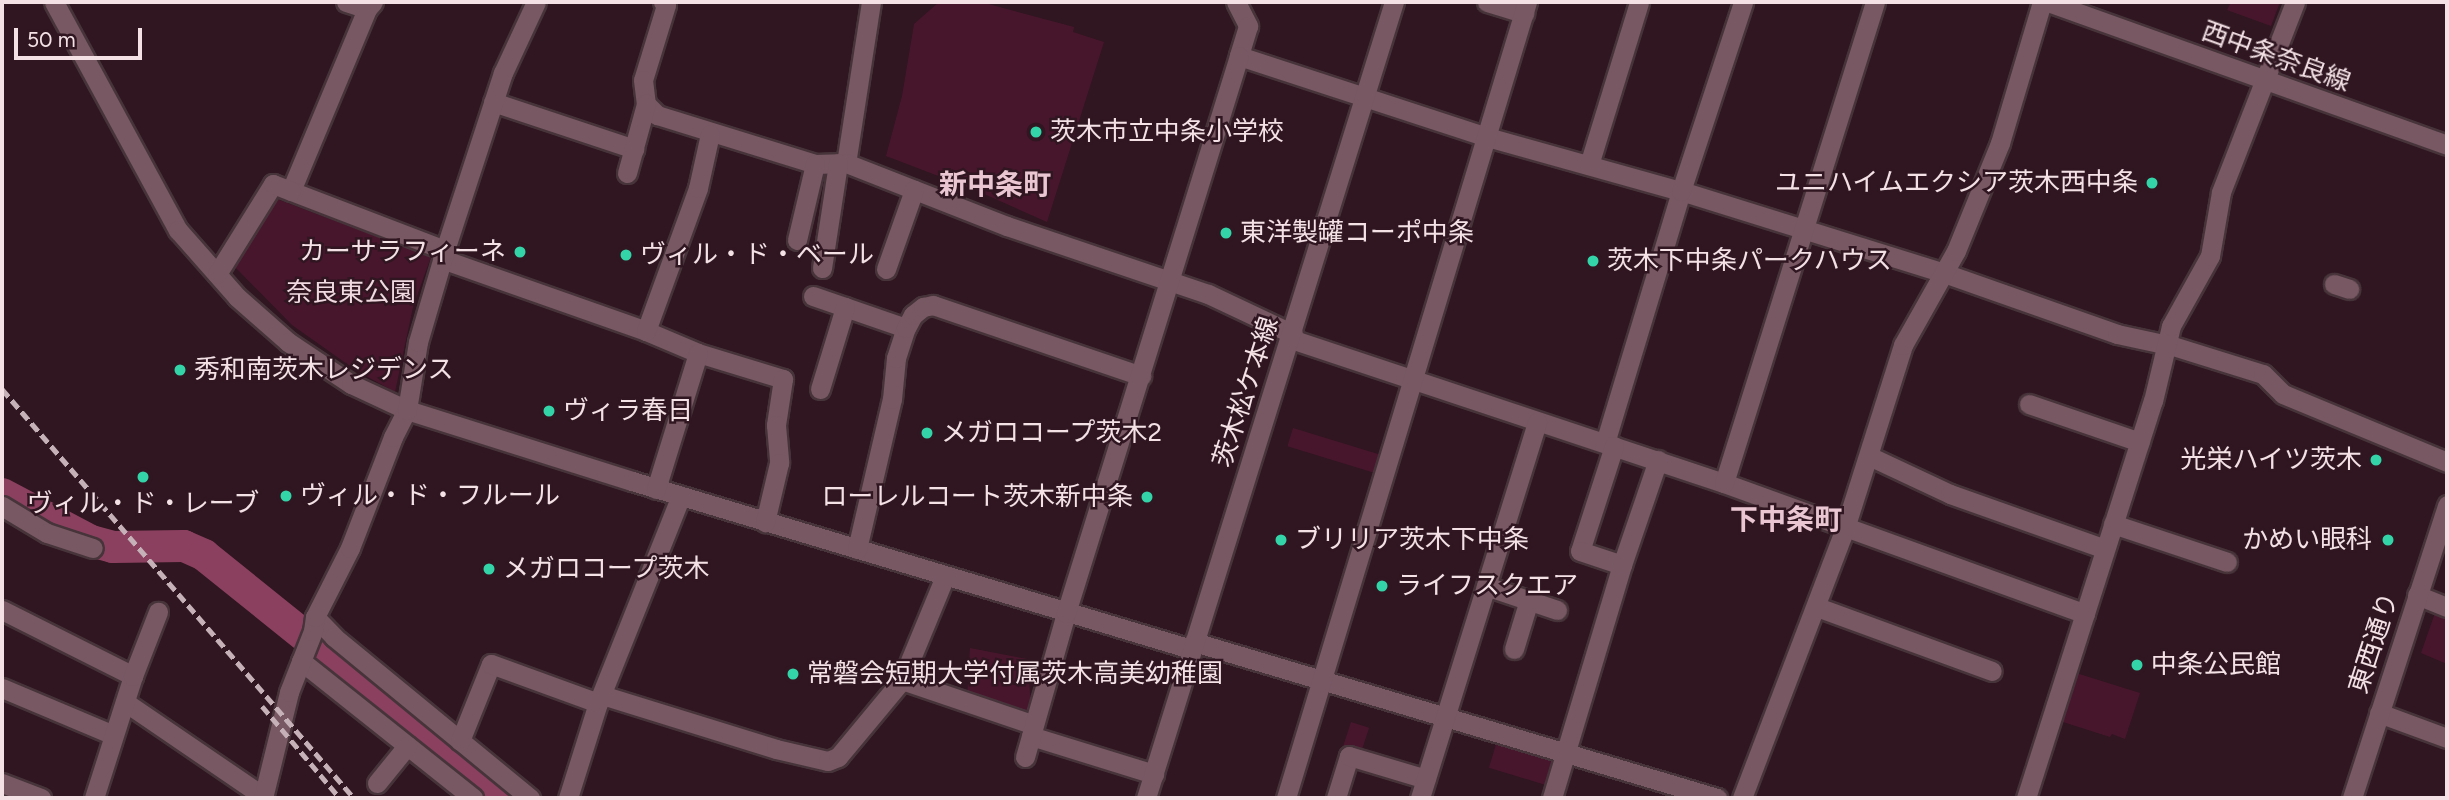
<!DOCTYPE html>
<meta charset="utf-8">
<style>
body{margin:0}
#map{position:relative;width:2449px;height:800px;overflow:hidden;background:#2f1620;font-family:Figtree,"Noto Sans JP",sans-serif}
div>[style]{position:absolute}
[style*='--x']{left:calc(var(--x)*1px);top:calc(var(--y)*1px);width:calc(var(--w)*1px);rotate:calc(var(--a)*1deg)}
.green>*{inset:0;background:#48162c;transform-origin:0 0}
.river>*{height:32px;margin:-16px;padding:0 16px;transform-origin:16px;border-radius:16px;background:#8c405f}
.roads{filter:drop-shadow(2px 0 #47343a) drop-shadow(-2px 0 #47343a) drop-shadow(0 2px #47343a) drop-shadow(0 -2px #47343a)}
.minor>*{height:19px;margin:-9.5px;padding:0 9.5px;transform-origin:9.5px;border-radius:9.5px;background:#775863}
.rail>*{height:5px;margin-top:-2.5px;transform-origin:0;background:repeating-linear-gradient(90deg,#c5b1b7 0 10px,transparent 0 15px)}
.dots>*{width:19px;height:19px;translate:-50% -50%;box-sizing:border-box;border:4px solid #2f1620;border-radius:50%}
span{translate:-50% -50%;white-space:nowrap;text-align:center;line-height:1.15;-webkit-text-stroke:5px #2f1620;paint-order:stroke}
.street-label{font-size:26px;color:#f3e1e6}
.poi-label{font-size:26px;color:#f3e1e6}
.left{translate:0 -50%;text-align:left}
.right{translate:-100% -50%;text-align:right}
.park-label{font-size:26px;color:#f0d9e0}
.neighbourhood-label{font-size:28px;color:#e9c6d2;font-weight:700}
.frame{position:absolute;inset:0;border:4px solid #f3e1e6;pointer-events:none}
.scale{position:absolute;left:14px;top:28px;width:128px;height:32px;box-sizing:border-box;border:4px solid #f3e1e6;border-top:0;padding-left:9px;font-size:21px;line-height:24px;white-space:nowrap;color:#f3e1e6;-webkit-text-stroke:5px #2f1620;paint-order:stroke}
</style>
<div id="map">
<div class="green">
<div style="clip-path:polygon(939px 2px,981px 2px,1074px 27px,1073px 32px,1104px 42px,1047px 222px,975px 190px,886px 156px,902px 96px,914px 24px)"></div>
<div style="clip-path:polygon(2231px 2px,2280px 2px,2271px 26px,2227px 10px)"></div>
<div style="clip-path:polygon(274px 198px,431px 257px,413px 307px,395px 392px,357px 371px,292px 325px,233px 265px)"></div>
<div style="left:1293px;top:428px;width:94px;height:19px;rotate:17deg"></div>
<div style="clip-path:polygon(2436px 610px,2447px 614px,2447px 664px,2421px 653px)"></div>
<div style="clip-path:polygon(970px 648px,1027px 659px,1032px 715px,967px 698px)"></div>
<div style="clip-path:polygon(2076px 673px,2140px 693px,2125px 739px,2112px 734px,2110px 737px,2060px 721px)"></div>
<div style="left:1351px;top:722px;width:19px;height:27px;rotate:18deg"></div>
<div style="left:1498px;top:738px;width:66px;height:31px;rotate:17deg"></div>
</div>
<div class="river">
<div style="--x:2;--y:494;--w:101;--a:27.8"></div>
<div style="--x:91;--y:541;--w:23;--a:15"></div>
<div style="--x:113;--y:547;--w:71;--a:-0.8"></div>
<div style="--x:184;--y:546;--w:22;--a:24"></div>
<div style="--x:204;--y:555;--w:388;--a:38.8"></div>
</div>
<div class="roads">
<div class="minor">
<div style="--x:54;--y:2;--w:260;--a:61.5"></div>
<div style="--x:178;--y:230;--w:89;--a:48.6"></div>
<div style="--x:237;--y:297;--w:68;--a:41.4"></div>
<div style="--x:288;--y:342;--w:76;--a:33.7"></div>
<div style="--x:351;--y:384;--w:62;--a:24.9"></div>
<div style="--x:407;--y:410;--w:236;--a:17.5"></div>
<div style="--x:632;--y:481;--w:584;--a:16.73"></div>
<div style="--x:346;--y:2;--w:22;--a:18"></div>
<div style="--x:373;--y:2;--w:9;--a:131"></div>
<div style="--x:367;--y:9;--w:197;--a:112.7"></div>
<div style="--x:291;--y:191;--w:165;--a:21"></div>
<div style="--x:663;--y:2;--w:4;--a:45"></div>
<div style="--x:666;--y:5;--w:78;--a:107"></div>
<div style="--x:643;--y:80;--w:24;--a:83"></div>
<div style="--x:646;--y:104;--w:16;--a:45"></div>
<div style="--x:657;--y:115;--w:165;--a:17.2"></div>
<div style="--x:815;--y:164;--w:31;--a:-2"></div>
<div style="--x:871;--y:2;--w:163;--a:98.8"></div>
<div style="--x:846;--y:163;--w:173;--a:21.4"></div>
<div style="--x:1007;--y:226;--w:212;--a:18.7"></div>
<div style="--x:1208;--y:294;--w:94;--a:25.2"></div>
<div style="--x:1236;--y:2;--w:27;--a:63"></div>
<div style="--x:1248;--y:26;--w:31;--a:107"></div>
<div style="--x:1239;--y:56;--w:261;--a:18.1"></div>
<div style="--x:1487;--y:137;--w:201;--a:15.6"></div>
<div style="--x:1681;--y:191;--w:275;--a:17.3"></div>
<div style="--x:1944;--y:273;--w:183;--a:19.4"></div>
<div style="--x:2117;--y:334;--w:57;--a:12.1"></div>
<div style="--x:2173;--y:346;--w:94;--a:17.3"></div>
<div style="--x:2263;--y:374;--w:28;--a:45"></div>
<div style="--x:2283;--y:394;--w:178;--a:22.5"></div>
<div style="--x:1487;--y:2;--w:39;--a:17"></div>
<div style="--x:2048;--y:2;--w:424;--a:19.7"></div>
<div style="--x:493;--y:102;--w:149;--a:18.4"></div>
<div style="--x:1589;--y:165;--w:170;--a:-72.9"></div>
<div style="--x:627;--y:173;--w:72;--a:-74.6"></div>
<div style="--x:797;--y:240;--w:78;--a:-76.7"></div>
<div style="--x:442;--y:259;--w:216;--a:19.4"></div>
<div style="--x:646;--y:331;--w:56;--a:22.9"></div>
<div style="--x:698;--y:353;--w:89;--a:17"></div>
<div style="--x:783;--y:379;--w:47;--a:98.7"></div>
<div style="--x:776;--y:425;--w:38;--a:85"></div>
<div style="--x:779;--y:463;--w:61;--a:103.3"></div>
<div style="--x:822;--y:268;--w:106;--a:-81.3"></div>
<div style="--x:886;--y:269;--w:84;--a:-70.5"></div>
<div style="--x:217;--y:274;--w:106;--a:-58.1"></div>
<div style="--x:273;--y:184;--w:19;--a:21"></div>
<div style="--x:2334;--y:284;--w:16;--a:18"></div>
<div style="--x:813;--y:296;--w:98;--a:19"></div>
<div style="--x:646;--y:331;--w:152;--a:-70"></div>
<div style="--x:698;--y:188;--w:55;--a:-77.5"></div>
<div style="--x:1291;--y:339;--w:456;--a:18.4"></div>
<div style="--x:1724;--y:483;--w:384;--a:19.9"></div>
<div style="--x:820;--y:389;--w:86;--a:-73"></div>
<div style="--x:2029;--y:404;--w:117;--a:18.9"></div>
<div style="--x:1605;--y:443;--w:263;--a:-73.2"></div>
<div style="--x:1681;--y:191;--w:199;--a:-71.8"></div>
<div style="--x:1614;--y:446;--w:110;--a:107.9"></div>
<div style="--x:1580;--y:551;--w:44;--a:18.4"></div>
<div style="--x:1869;--y:456;--w:89;--a:25.1"></div>
<div style="--x:1950;--y:494;--w:164;--a:19.5"></div>
<div style="--x:1724;--y:483;--w:504;--a:-72.57"></div>
<div style="--x:656;--y:489;--w:142;--a:-72.8"></div>
<div style="--x:2;--y:506;--w:52;--a:31"></div>
<div style="--x:47;--y:533;--w:48;--a:18.1"></div>
<div style="--x:2113;--y:524;--w:120;--a:18.4"></div>
<div style="--x:857;--y:549;--w:154;--a:-76.9"></div>
<div style="--x:892;--y:399;--w:41;--a:-84.4"></div>
<div style="--x:896;--y:358;--w:32;--a:-72"></div>
<div style="--x:906;--y:328;--w:15;--a:-62"></div>
<div style="--x:913;--y:315;--w:13;--a:-39"></div>
<div style="--x:923;--y:307;--w:10;--a:-11"></div>
<div style="--x:933;--y:305;--w:220;--a:18.8"></div>
<div style="--x:1486;--y:586;--w:75;--a:18.7"></div>
<div style="--x:2417;--y:595;--w:32;--a:22"></div>
<div style="--x:1817;--y:607;--w:186;--a:20.1"></div>
<div style="--x:2;--y:610;--w:147;--a:26.7"></div>
<div style="--x:315;--y:617;--w:28;--a:46"></div>
<div style="--x:334;--y:637;--w:254;--a:39.4"></div>
<div style="--x:1194;--y:642;--w:546;--a:16.61"></div>
<div style="--x:1514;--y:649;--w:51;--a:-73"></div>
<div style="--x:301;--y:661;--w:220;--a:38.5"></div>
<div style="--x:902;--y:680;--w:139;--a:18.8"></div>
<div style="--x:2;--y:688;--w:121;--a:22.8"></div>
<div style="--x:602;--y:695;--w:182;--a:17.2"></div>
<div style="--x:776;--y:749;--w:53;--a:13"></div>
<div style="--x:828;--y:761;--w:11;--a:-22"></div>
<div style="--x:838;--y:757;--w:100;--a:-50.3"></div>
<div style="--x:902;--y:680;--w:113;--a:-67.5"></div>
<div style="--x:125;--y:702;--w:167;--a:34.3"></div>
<div style="--x:2379;--y:713;--w:72;--a:20.2"></div>
<div style="--x:1031;--y:736;--w:129;--a:17.2"></div>
<div style="--x:460;--y:741;--w:83;--a:-68.1"></div>
<div style="--x:491;--y:664;--w:114;--a:20"></div>
<div style="--x:1025;--y:757;--w:150;--a:-74.1"></div>
<div style="--x:1066;--y:613;--w:583;--a:-72.75"></div>
<div style="--x:2;--y:783;--w:42;--a:21"></div>
<div style="--x:377;--y:783;--w:48;--a:-51"></div>
<div style="--x:94;--y:798;--w:128;--a:-72.3"></div>
<div style="--x:133;--y:676;--w:69;--a:-68.7"></div>
<div style="--x:263;--y:798;--w:109;--a:-76.2"></div>
<div style="--x:289;--y:692;--w:66;--a:-68.5"></div>
<div style="--x:313;--y:631;--w:14;--a:-82"></div>
<div style="--x:315;--y:617;--w:77;--a:-63.1"></div>
<div style="--x:350;--y:548;--w:119;--a:-68.8"></div>
<div style="--x:393;--y:437;--w:30;--a:-63"></div>
<div style="--x:407;--y:410;--w:69;--a:-80.8"></div>
<div style="--x:418;--y:342;--w:96;--a:-73.6"></div>
<div style="--x:445;--y:250;--w:186;--a:-71.9"></div>
<div style="--x:503;--y:73;--w:78;--a:-65.1"></div>
<div style="--x:568;--y:798;--w:100;--a:-72.5"></div>
<div style="--x:598;--y:703;--w:223;--a:-68.2"></div>
<div style="--x:1146;--y:798;--w:834;--a:-72.7"></div>
<div style="--x:1286;--y:798;--w:832;--a:-73.16"></div>
<div style="--x:1336;--y:798;--w:44;--a:-72.8"></div>
<div style="--x:1349;--y:756;--w:80;--a:16.6"></div>
<div style="--x:1420;--y:798;--w:394;--a:-72.7"></div>
<div style="--x:1552;--y:798;--w:243;--a:-73.3"></div>
<div style="--x:1622;--y:565;--w:111;--a:-71.1"></div>
<div style="--x:1742;--y:798;--w:289;--a:-69.1"></div>
<div style="--x:1845;--y:528;--w:192;--a:-72.4"></div>
<div style="--x:1903;--y:345;--w:108;--a:-60.6"></div>
<div style="--x:1956;--y:251;--w:117;--a:-67.8"></div>
<div style="--x:2000;--y:143;--w:147;--a:-73.4"></div>
<div style="--x:2026;--y:798;--w:417;--a:-72.3"></div>
<div style="--x:2153;--y:401;--w:77;--a:-76.5"></div>
<div style="--x:2171;--y:326;--w:80;--a:-60.9"></div>
<div style="--x:2210;--y:256;--w:65;--a:-80.2"></div>
<div style="--x:2221;--y:192;--w:204;--a:-68.7"></div>
<div style="--x:2352;--y:798;--w:308;--a:-72"></div>
</div>
</div>
<div class="rail">
<div style="--x:2;--y:389;--w:540;--a:49.28"></div>
<div style="--x:262;--y:706;--w:119;--a:49.8"></div>
</div>
<div class="dots">
<div style="left:1036px;top:132px;background:#33d4a8"></div>
<div style="left:2152px;top:183px;background:#33d4a8"></div>
<div style="left:1226px;top:233px;background:#33d4a8"></div>
<div style="left:520px;top:252px;background:#33d4a8"></div>
<div style="left:626px;top:255px;background:#33d4a8"></div>
<div style="left:1593px;top:261px;background:#33d4a8"></div>
<div style="left:180px;top:370px;background:#33d4a8"></div>
<div style="left:549px;top:411px;background:#33d4a8"></div>
<div style="left:927px;top:433px;background:#33d4a8"></div>
<div style="left:2376px;top:460px;background:#33d4a8"></div>
<div style="left:143px;top:477px;background:#33d4a8"></div>
<div style="left:286px;top:496px;background:#33d4a8"></div>
<div style="left:1147px;top:497px;background:#33d4a8"></div>
<div style="left:1281px;top:540px;background:#33d4a8"></div>
<div style="left:2388px;top:540px;background:#33d4a8"></div>
<div style="left:489px;top:569px;background:#33d4a8"></div>
<div style="left:1382px;top:586px;background:#33d4a8"></div>
<div style="left:2137px;top:665px;background:#33d4a8"></div>
<div style="left:793px;top:674px;background:#33d4a8"></div>
</div>
<div class="street-label">
<span style="left:2276px;top:57px;rotate:20deg">西中条奈良線</span>
<span style="left:1246px;top:392px;rotate:-72deg">茨木松ケ本線</span>
<span style="left:2374px;top:643px;rotate:-72deg">東西通り</span>
</div>
<div class="poi-label">
<span class="left" style="left:1050px;top:132px">茨木市立中条小学校</span>
<span class="right" style="left:2138px;top:183px">ユニハイムエクシア茨木西中条</span>
<span class="left" style="left:1240px;top:233px">東洋製罐コーポ中条</span>
<span class="right" style="left:506px;top:252px">カーサラフィーネ</span>
<span class="left" style="left:640px;top:255px">ヴィル・ド・ベール</span>
<span class="left" style="left:1607px;top:261px">茨木下中条パークハウス</span>
<span class="left" style="left:194px;top:370px">秀和南茨木レジデンス</span>
<span class="left" style="left:563px;top:411px">ヴィラ春日</span>
<span class="left" style="left:941px;top:433px">メガロコープ茨木2</span>
<span class="right" style="left:2362px;top:460px">光栄ハイツ茨木</span>
<span class="left" style="left:300px;top:496px">ヴィル・ド・フルール</span>
<span class="right" style="left:1133px;top:497px">ローレルコート茨木新中条</span>
<span style="left:143px;top:504px">ヴィル・ド・レーブ</span>
<span class="left" style="left:1295px;top:540px">ブリリア茨木下中条</span>
<span class="right" style="left:2372px;top:540px">かめい眼科</span>
<span class="left" style="left:503px;top:569px">メガロコープ茨木</span>
<span class="left" style="left:1396px;top:586px">ライフスクエア</span>
<span class="left" style="left:2151px;top:665px">中条公民館</span>
<span class="left" style="left:807px;top:674px">常磐会短期大学付属茨木高美幼稚園</span>
</div>
<div class="park-label">
<span style="left:351px;top:293px">奈良東公園</span>
</div>
<div class="neighbourhood-label">
<span style="left:995px;top:184px">新中条町</span>
<span style="left:1786px;top:519px">下中条町</span>
</div>
<div class="frame"></div>
<div class="scale">50 m</div>
</div>
